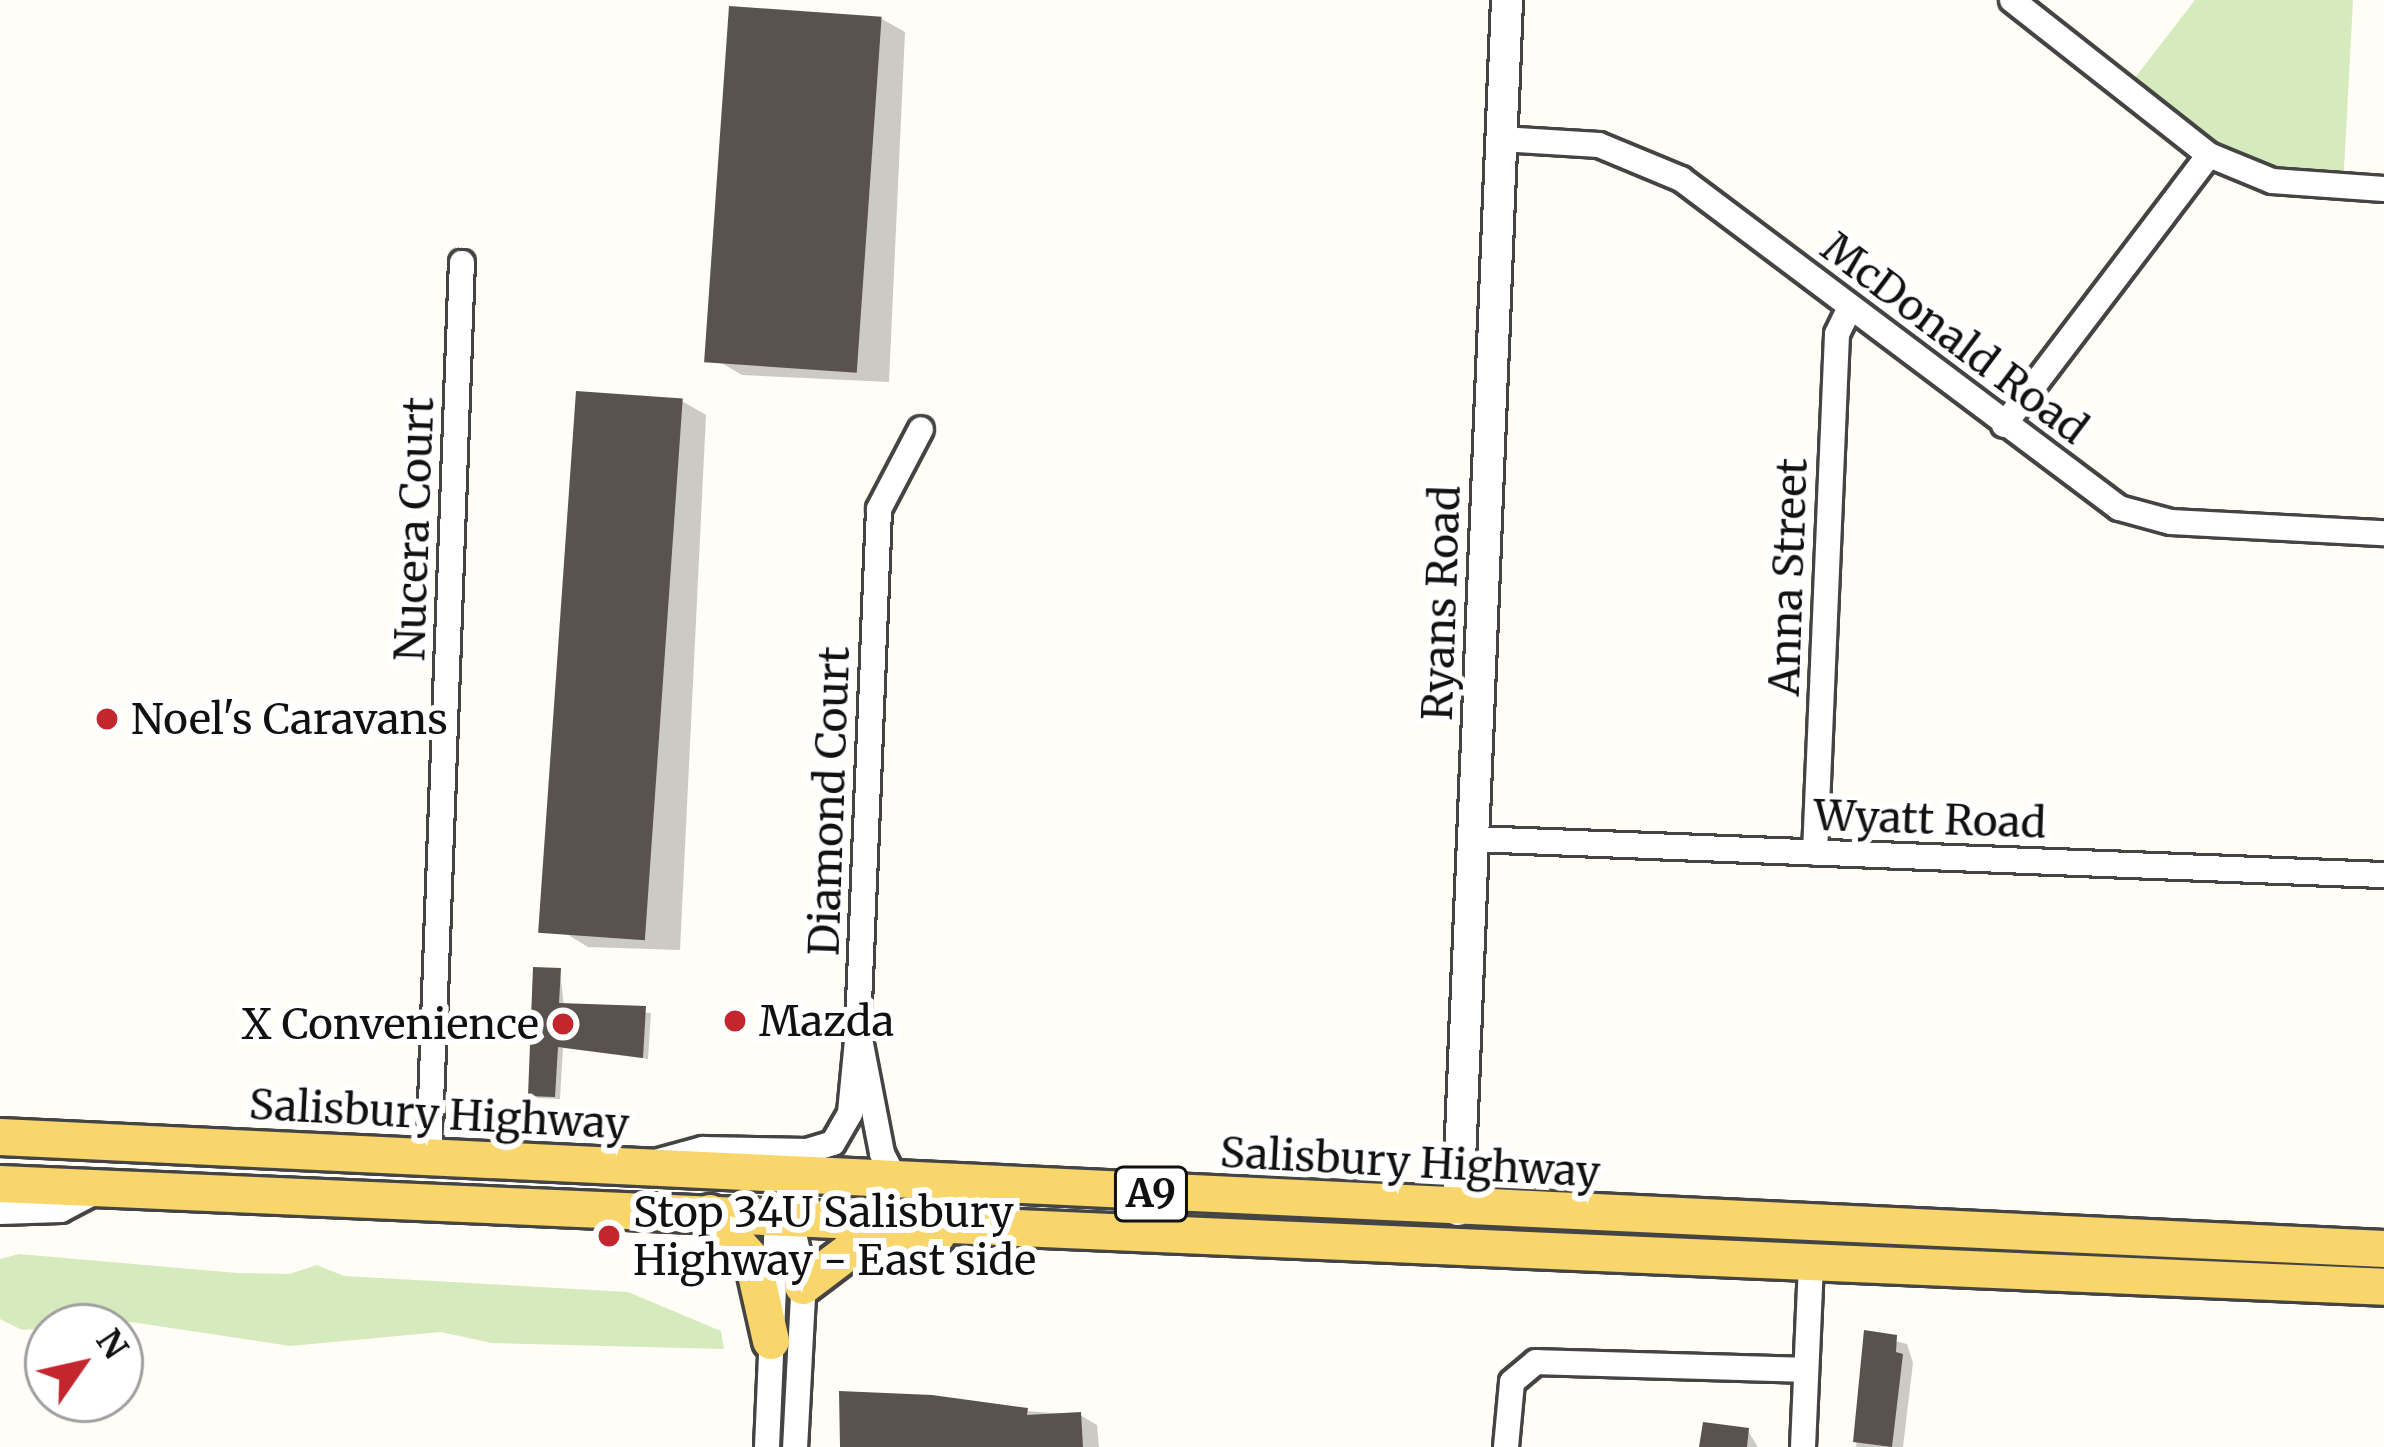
<!DOCTYPE html>
<style>
body{margin:0}
#map{position:relative;width:2384px;height:1447px;overflow:hidden;background:#fffdf5;font-family:Merriweather,serif}
div>[style]{position:absolute}
[style*='--x']{left:calc(var(--x)*1px);top:calc(var(--y)*1px);width:calc(var(--w)*1px);rotate:calc(var(--a)*1deg)}
.green>*{inset:0;background:#d5ebbd}
.shadow>*{inset:0;background:#0003}
.building>*{inset:0;background:#5a524d;transform-origin:0 0}
.roads{filter:drop-shadow(3px 0 #444) drop-shadow(-3px 0 #444) drop-shadow(0 3px #444) drop-shadow(0 -3px #444)}
.minor>*{height:24px;margin:-12px;padding:0 12px;transform-origin:12px;border-radius:12px;background:#fff}
.tertiary>*{height:30px;margin:-15px;padding:0 15px;transform-origin:15px;border-radius:15px;background:#fff}
.primary>*{height:36px;margin:-18px;padding:0 18px;transform-origin:18px;border-radius:18px;background:#f9d66b}
.dots>*{width:33px;height:33px;translate:-50% -50%;box-sizing:border-box;border:6px solid #fff;border-radius:50%}
span{translate:-50% -50%;white-space:nowrap;text-align:center;line-height:1.15;-webkit-text-stroke:12px #fff;paint-order:stroke}
.shield-label span{padding:3px 9px;background:#fff;border:3px solid;border-radius:9px;-webkit-text-stroke-width:0}
.shield-label{font-size:39px;color:#111;font-weight:700}
.street-label{font-size:42px;color:#111}
.poi-label{font-size:42px;color:#111}
.left{translate:0 -50%;text-align:left}
.right{translate:-100% -50%;text-align:right}
.north{position:absolute;left:24px;top:1303px;width:120px;height:120px;box-sizing:border-box;background:#fff;border:3px solid #a0a0a0;border-radius:50%;rotate:56deg;font-size:33px;font-weight:700;line-height:48px;text-align:center;color:#111}
.north::after{content:'';display:block;margin:auto;width:42px;height:54px;background:#c4262e;clip-path:polygon(50% 0,100% 100%,50% 72%,0 100%)}
</style>
<div id="map">
<div class="green">
<div style="clip-path:polygon(2195px 0,2353px 0,2343px 188px,2272px 181px,2127px 88px)"></div>
<div style="clip-path:polygon(19px 1254px,237px 1273px,289px 1274px,317px 1265px,344px 1276px,628px 1292px,721px 1331px,724px 1349px,492px 1343px,441px 1332px,290px 1346px,131px 1322px,22px 1330px,0 1319px,0 1259px)"></div>
</div>
<div class="shadow">
<div style="clip-path:polygon(882px 19px,905px 32px,889px 382px,742px 375px,718px 361px)"></div>
<div style="clip-path:polygon(682px 401px,706px 415px,680px 950px,588px 947px,565px 933px)"></div>
<div style="clip-path:polygon(560px 971px,564px 1006px,651px 1013px,648px 1059px,563px 1048px,560px 1099px,537px 1098px,531px 1094px)"></div>
<div style="clip-path:polygon(1867px 1334px,1907px 1344px,1913px 1363px,1903px 1447px,1856px 1447px)"></div>
<div style="clip-path:polygon(1027px 1411px,1080px 1415px,1097px 1425px,1099px 1447px,843px 1447px)"></div>
<div style="clip-path:polygon(1748px 1431px,1758px 1447px,1702px 1447px)"></div>
</div>
<div class="building">
<div style="left:729px;top:6px;width:153px;height:357px;rotate:4deg"></div>
<div style="left:576px;top:391px;width:107px;height:543px;rotate:4deg"></div>
<div style="clip-path:polygon(533px 967px,561px 968px,559px 1003px,646px 1006px,643px 1058px,558px 1047px,555px 1097px,528px 1096px)"></div>
<div style="clip-path:polygon(1864px 1330px,1897px 1335px,1896px 1352px,1903px 1354px,1892px 1447px,1853px 1442px)"></div>
<div style="clip-path:polygon(839px 1391px,932px 1395px,1028px 1408px,1027px 1415px,1081px 1412px,1083px 1447px,840px 1447px)"></div>
<div style="clip-path:polygon(1703px 1422px,1749px 1428px,1747px 1447px,1699px 1447px)"></div>
</div>
<div class="roads">
<div class="minor">
<div style="--x:2012;--y:0;--w:251;--a:38.2"></div>
<div style="--x:2209;--y:155;--w:68;--a:22.4"></div>
<div style="--x:2272;--y:181;--w:112;--a:4.1"></div>
<div style="--x:1501;--y:139;--w:98;--a:3.5"></div>
<div style="--x:1599;--y:145;--w:89;--a:22.5"></div>
<div style="--x:1681;--y:179;--w:548;--a:36.91"></div>
<div style="--x:2119;--y:508;--w:54;--a:15.1"></div>
<div style="--x:2171;--y:522;--w:213;--a:3"></div>
<div style="--x:2004;--y:425;--w:339;--a:-52.8"></div>
<div style="--x:1474;--y:839;--w:911;--a:2.27"></div>
<div style="--x:1815;--y:853;--w:519;--a:-87.57"></div>
<div style="--x:1837;--y:334;--w:30;--a:-64"></div>
<div style="--x:429;--y:1157;--w:895;--a:-87.89"></div>
<div style="--x:655;--y:1162;--w:50;--a:-15.2"></div>
<div style="--x:703;--y:1149;--w:104;--a:1.1"></div>
<div style="--x:807;--y:1151;--w:27;--a:-17"></div>
<div style="--x:833;--y:1143;--w:34;--a:-60"></div>
<div style="--x:850;--y:1113;--w:83;--a:-84.5"></div>
<div style="--x:896;--y:1181;--w:31;--a:-117"></div>
<div style="--x:882;--y:1153;--w:127;--a:-100.9"></div>
<div style="--x:858;--y:1028;--w:519;--a:-87.68"></div>
<div style="--x:879;--y:509;--w:90;--a:-62.3"></div>
<div style="--x:0;--y:1212;--w:61;--a:-1.9"></div>
<div style="--x:61;--y:1210;--w:43;--a:-27.8"></div>
<div style="--x:767;--y:1447;--w:208;--a:-87.5"></div>
<div style="--x:776;--y:1239;--w:26;--a:-58"></div>
<div style="--x:790;--y:1217;--w:62;--a:76.9"></div>
<div style="--x:804;--y:1277;--w:170;--a:93"></div>
<div style="--x:1506;--y:1447;--w:65;--a:-84.7"></div>
<div style="--x:1512;--y:1382;--w:31;--a:-40"></div>
<div style="--x:1536;--y:1362;--w:270;--a:1.7"></div>
<div style="--x:1803;--y:1447;--w:183;--a:-87.5"></div>
</div>
<div class="tertiary">
<div style="--x:1458;--y:1210;--w:1211;--a:-87.68"></div>
</div>
<div class="primary">
<div style="--x:0;--y:1137;--w:2387;--a:2.69"></div>
<div style="--x:0;--y:1184;--w:2386;--a:2.47"></div>
<div style="--x:710;--y:1213;--w:64;--a:48.1"></div>
<div style="--x:753;--y:1261;--w:82;--a:77.3"></div>
<div style="--x:803;--y:1286;--w:55;--a:-36.9"></div>
<div style="--x:847;--y:1253;--w:92;--a:-11.3"></div>
</div>
</div>
<div class="dots">
<div style="left:107px;top:719px;background:#c4262e"></div>
<div style="left:735px;top:1021px;background:#c4262e"></div>
<div style="left:563px;top:1024px;background:#c4262e"></div>
<div style="left:609px;top:1236px;background:#c4262e"></div>
</div>
<div class="shield-label">
<span style="left:1151px;top:1194px">A9</span>
</div>
<div class="street-label">
<span style="left:1955px;top:338px;rotate:37deg">McDonald Road</span>
<span style="left:414px;top:529px;rotate:-88deg">Nucera Court</span>
<span style="left:1788px;top:577px;rotate:-88deg">Anna Street</span>
<span style="left:1441px;top:603px;rotate:-88deg">Ryans Road</span>
<span style="left:829px;top:801px;rotate:-88deg">Diamond Court</span>
<span style="left:1930px;top:819px;rotate:2deg">Wyatt Road</span>
<span style="left:439px;top:1114px;rotate:3deg">Salisbury Highway</span>
<span style="left:1410px;top:1162px;rotate:3deg">Salisbury Highway</span>
</div>
<div class="poi-label">
<span class="left" style="left:131px;top:719px">Noel's Caravans</span>
<span class="left" style="left:759px;top:1021px">Mazda</span>
<span class="right" style="left:539px;top:1024px">X Convenience</span>
<span class="left" style="left:633px;top:1236px">Stop 34U Salisbury<br>Highway - East side</span>
</div>
<div class="north">N</div>
</div>
